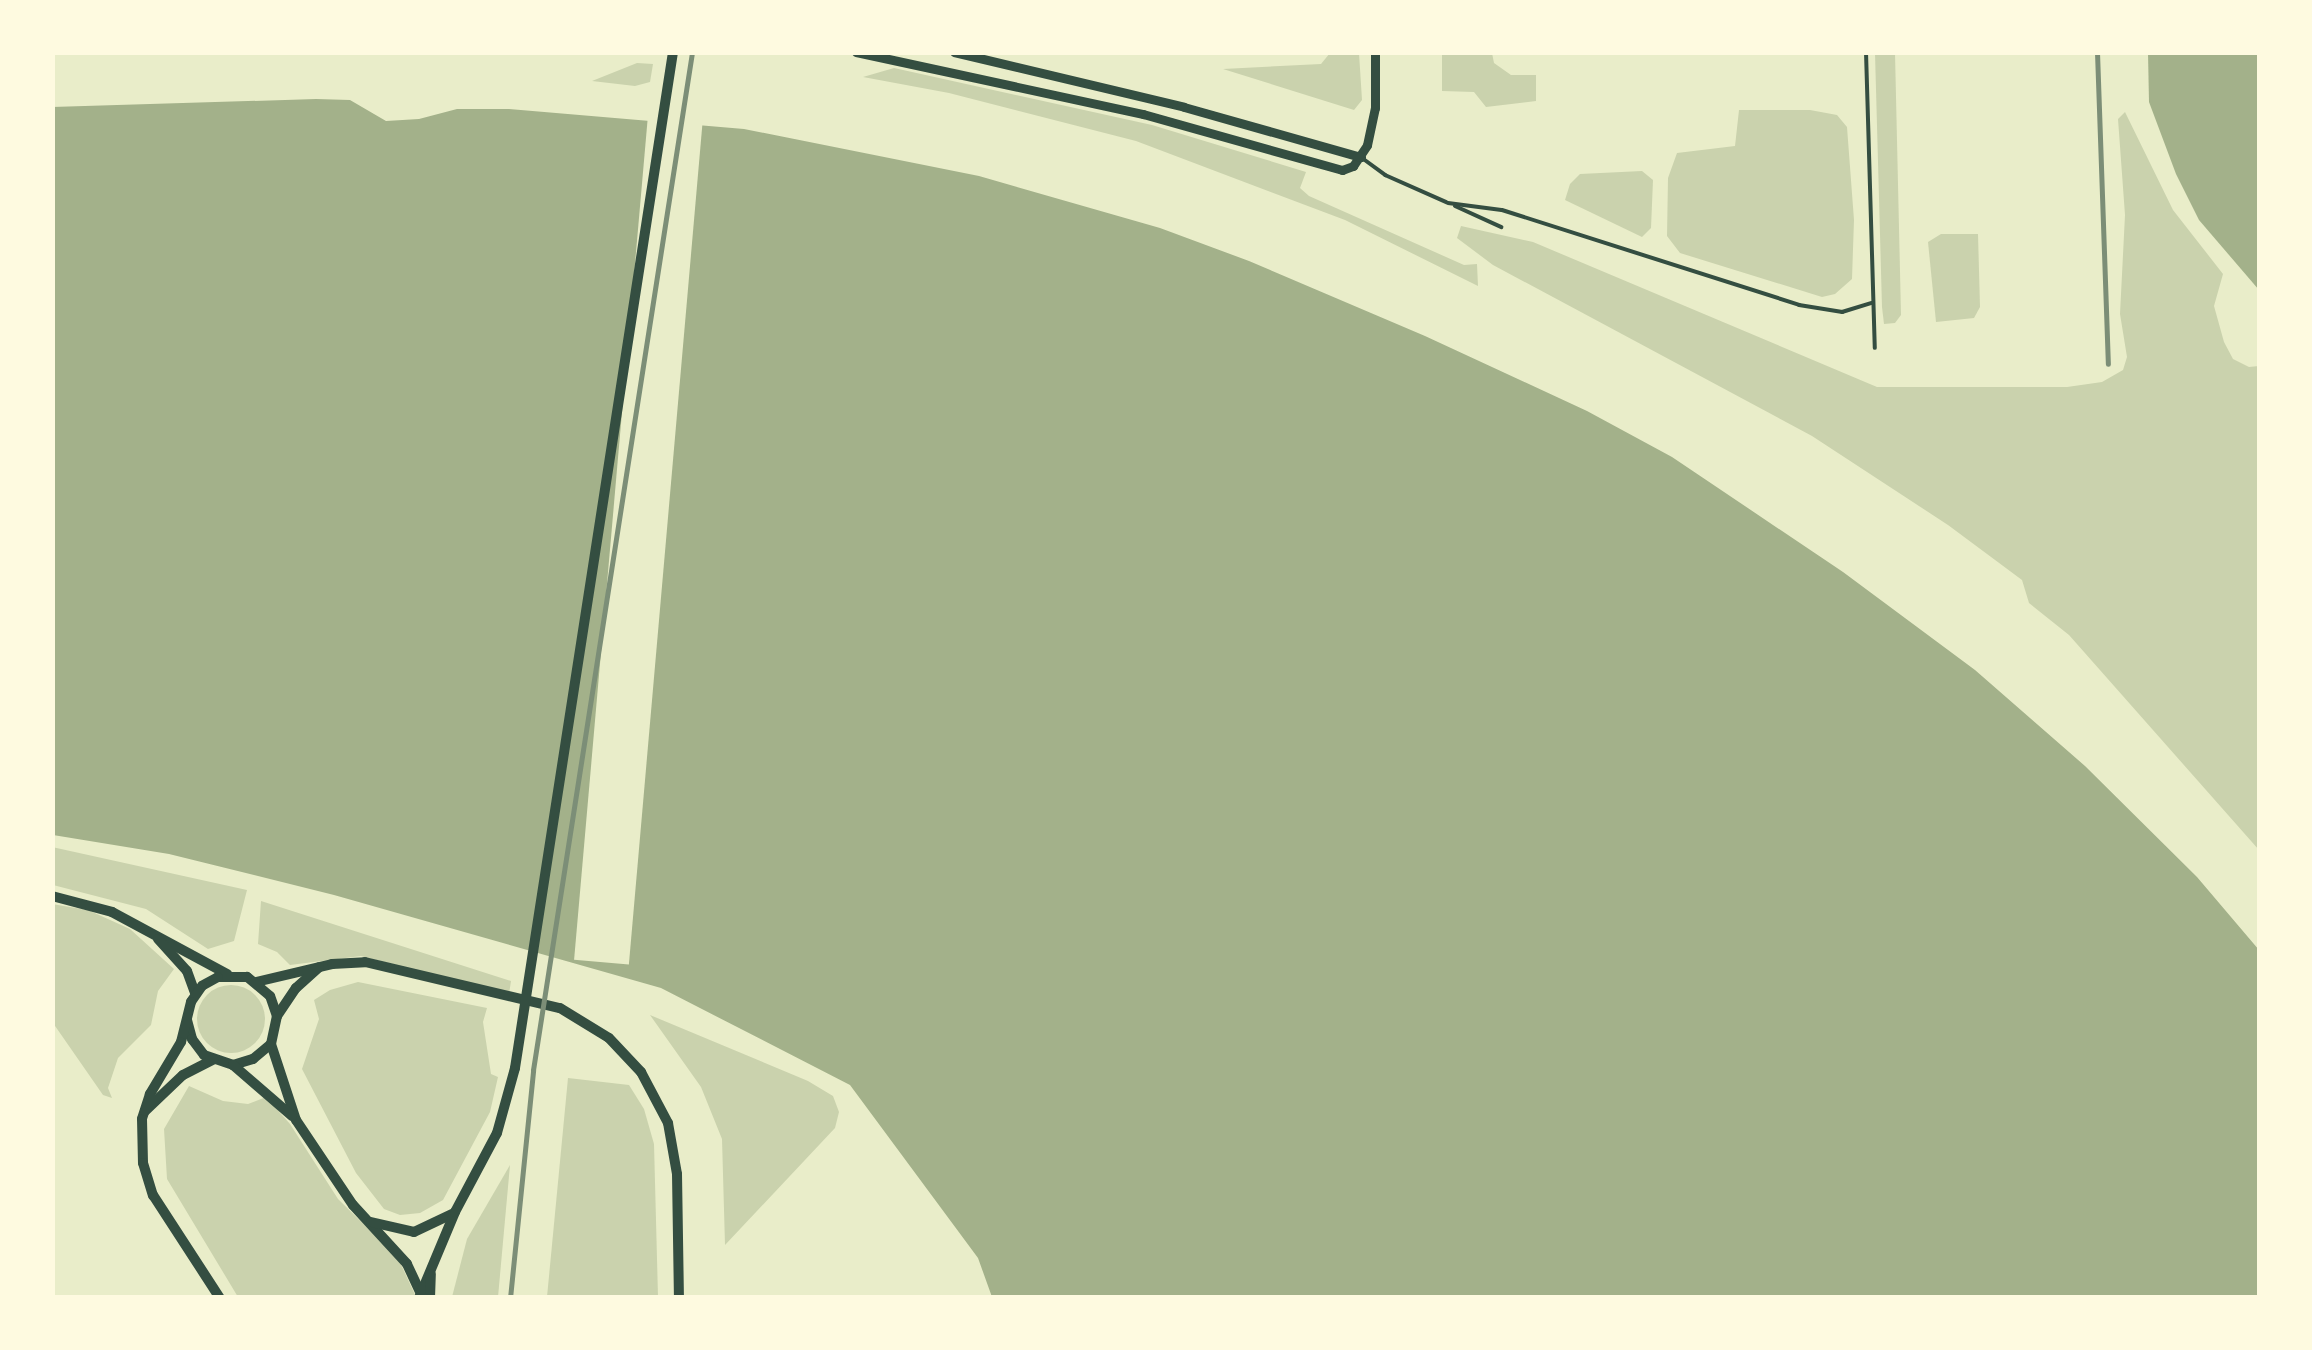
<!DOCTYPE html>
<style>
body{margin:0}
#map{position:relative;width:2312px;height:1350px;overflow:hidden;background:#e9edc9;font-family:"Noto Sans",sans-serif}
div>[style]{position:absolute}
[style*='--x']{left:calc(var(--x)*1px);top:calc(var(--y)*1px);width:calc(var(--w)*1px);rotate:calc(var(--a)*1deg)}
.green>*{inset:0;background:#cad2ad}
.round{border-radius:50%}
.water>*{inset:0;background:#a3b18a}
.pier>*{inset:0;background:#e9edc9;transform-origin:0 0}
.service>*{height:4px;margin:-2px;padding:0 2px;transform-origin:2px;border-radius:2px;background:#344e41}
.tertiary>*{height:9px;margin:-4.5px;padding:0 4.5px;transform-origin:4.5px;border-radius:4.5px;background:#344e41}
.secondary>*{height:10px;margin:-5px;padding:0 5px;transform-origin:5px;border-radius:5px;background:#344e41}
.rail>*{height:5px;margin:-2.5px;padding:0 2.5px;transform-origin:2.5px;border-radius:2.5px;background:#7c8e77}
span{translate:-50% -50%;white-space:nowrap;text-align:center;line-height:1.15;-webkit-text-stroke:9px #fefae0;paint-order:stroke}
.frame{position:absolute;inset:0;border:55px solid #fefae0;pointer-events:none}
</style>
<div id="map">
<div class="green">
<div style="clip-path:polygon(1330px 53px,1359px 53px,1362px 100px,1354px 110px,1223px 69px,1321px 64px)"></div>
<div style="clip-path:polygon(1442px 53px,1492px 53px,1494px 63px,1511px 75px,1536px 75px,1536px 101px,1486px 107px,1474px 92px,1442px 91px)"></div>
<div style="clip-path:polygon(1875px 53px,1895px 53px,1901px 315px,1895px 323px,1884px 324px,1882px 307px)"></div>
<div style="clip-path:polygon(637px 63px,653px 64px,650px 82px,635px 86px,592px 81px)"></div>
<div style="clip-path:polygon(894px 68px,1152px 125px,1306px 172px,1300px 188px,1309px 196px,1464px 265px,1477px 264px,1478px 286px,1345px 220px,1136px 141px,949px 93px,863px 77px)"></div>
<div style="clip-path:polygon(1739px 110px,1810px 110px,1837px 115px,1847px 127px,1854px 220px,1852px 279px,1835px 294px,1822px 297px,1680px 253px,1667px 236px,1668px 178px,1677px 153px,1735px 146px)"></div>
<div style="clip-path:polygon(2125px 112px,2173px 210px,2223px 274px,2214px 306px,2224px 342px,2233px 359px,2249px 367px,2259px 366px,2259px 850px,2069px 635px,2029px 603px,2022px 580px,1948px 525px,1812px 436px,1493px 265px,1457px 238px,1461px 226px,1533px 242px,1877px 387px,2067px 387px,2102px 382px,2123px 370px,2127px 357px,2120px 314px,2125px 215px,2118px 119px)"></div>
<div style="clip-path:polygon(1642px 171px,1653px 180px,1651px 228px,1642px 237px,1565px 200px,1570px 184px,1580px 174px)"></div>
<div style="clip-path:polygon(1941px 234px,1978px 234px,1980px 307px,1974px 318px,1936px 322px,1928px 242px)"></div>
<div style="clip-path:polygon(52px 847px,247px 890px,234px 941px,208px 949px,146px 909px,53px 885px)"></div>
<div style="clip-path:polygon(261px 901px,511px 981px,509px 994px,361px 956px,290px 965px,277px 952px,258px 944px)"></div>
<div style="clip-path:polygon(52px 904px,88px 910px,130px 929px,174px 969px,158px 991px,151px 1025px,118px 1058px,108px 1088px,112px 1098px,103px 1095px,53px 1023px)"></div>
<div style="clip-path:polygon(358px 982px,487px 1008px,483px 1022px,491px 1074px,498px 1077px,490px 1112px,443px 1200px,420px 1213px,400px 1215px,384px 1209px,356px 1173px,302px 1069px,319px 1019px,314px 1000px,330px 990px)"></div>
<div class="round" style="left:197px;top:985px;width:68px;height:68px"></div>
<div style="clip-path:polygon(650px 1015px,808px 1081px,833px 1096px,839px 1112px,835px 1128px,725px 1245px,722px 1139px,701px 1087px)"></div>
<div style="clip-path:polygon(568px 1078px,629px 1085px,644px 1109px,654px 1144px,658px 1297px,547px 1297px)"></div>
<div style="clip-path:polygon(189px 1086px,223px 1101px,248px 1104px,266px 1097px,290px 1124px,338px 1199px,398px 1258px,416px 1297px,238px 1297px,167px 1179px,164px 1129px)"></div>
<div style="clip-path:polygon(510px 1165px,498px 1297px,452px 1297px,467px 1239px)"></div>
</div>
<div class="water">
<div style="clip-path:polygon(2148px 53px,2259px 53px,2259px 290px,2199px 220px,2176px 174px,2149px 102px)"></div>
<div style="clip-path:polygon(316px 99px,350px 100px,386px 121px,419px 119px,457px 109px,509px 109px,744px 129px,979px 176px,1160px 228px,1249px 261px,1425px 336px,1587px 411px,1672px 457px,1843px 572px,1975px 670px,2085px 766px,2197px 877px,2259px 950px,2259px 1297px,992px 1297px,978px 1258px,850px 1085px,661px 988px,334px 895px,169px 854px,53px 835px,52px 107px)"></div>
</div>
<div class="pier">
<div style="left:648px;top:115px;width:55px;height:848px;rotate:5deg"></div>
</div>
<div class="service">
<div style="--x:1866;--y:52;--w:296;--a:88.3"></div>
<div style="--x:1362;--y:158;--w:29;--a:36"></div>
<div style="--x:1385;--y:175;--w:67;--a:23.9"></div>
<div style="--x:1448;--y:203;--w:54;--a:7.4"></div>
<div style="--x:1502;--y:210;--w:312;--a:17.7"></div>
<div style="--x:1799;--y:305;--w:44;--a:9.2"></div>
<div style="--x:1842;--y:312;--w:31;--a:-17"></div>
<div style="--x:1455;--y:206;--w:51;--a:24.5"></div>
</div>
<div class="tertiary">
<div style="--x:856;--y:52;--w:294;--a:12.2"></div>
<div style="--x:1143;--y:114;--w:207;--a:15.7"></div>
<div style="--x:1342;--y:170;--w:12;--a:-20"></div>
<div style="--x:1353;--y:166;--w:25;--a:-56"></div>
<div style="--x:1367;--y:145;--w:38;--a:-78"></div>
<div style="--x:1375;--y:108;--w:56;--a:-90"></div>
<div style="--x:954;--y:52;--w:236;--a:13.4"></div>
<div style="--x:1184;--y:107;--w:184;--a:15.8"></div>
</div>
<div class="secondary">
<div style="--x:52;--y:896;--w:62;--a:14.9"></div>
<div style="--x:112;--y:912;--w:131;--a:28.3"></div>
<div style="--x:158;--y:939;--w:43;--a:47.8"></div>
<div style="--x:187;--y:971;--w:23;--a:70"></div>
<div style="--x:256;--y:982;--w:78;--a:-13.3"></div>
<div style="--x:332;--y:964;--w:33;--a:-3"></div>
<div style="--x:365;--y:962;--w:200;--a:13.3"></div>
<div style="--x:560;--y:1008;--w:57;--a:31.5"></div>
<div style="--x:609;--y:1038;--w:47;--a:46.7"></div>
<div style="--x:641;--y:1072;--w:58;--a:62.1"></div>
<div style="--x:668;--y:1123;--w:52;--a:80"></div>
<div style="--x:677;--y:1174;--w:124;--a:89.1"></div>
<div style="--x:277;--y:1016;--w:34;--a:-56"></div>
<div style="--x:296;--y:988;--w:31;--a:-42"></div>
<div style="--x:187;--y:1020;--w:20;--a:75"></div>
<div style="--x:192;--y:1039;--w:20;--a:53"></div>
<div style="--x:204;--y:1055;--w:31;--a:19"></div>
<div style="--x:233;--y:1065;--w:21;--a:-17"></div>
<div style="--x:253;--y:1059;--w:23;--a:-40"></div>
<div style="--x:271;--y:1044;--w:29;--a:-78"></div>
<div style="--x:277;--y:1016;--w:21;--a:-109"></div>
<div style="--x:270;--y:996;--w:30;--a:-140"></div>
<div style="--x:247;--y:977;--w:29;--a:180"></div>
<div style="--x:218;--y:977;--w:18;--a:151"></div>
<div style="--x:202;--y:986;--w:19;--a:125"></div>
<div style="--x:191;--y:1002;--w:41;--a:104"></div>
<div style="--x:181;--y:1042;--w:61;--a:120.8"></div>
<div style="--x:150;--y:1094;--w:26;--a:108"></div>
<div style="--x:142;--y:1119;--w:44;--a:88.7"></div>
<div style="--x:143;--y:1163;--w:34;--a:73"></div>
<div style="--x:153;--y:1195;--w:123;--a:57"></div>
<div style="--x:271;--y:1044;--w:80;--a:71.8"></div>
<div style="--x:296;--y:1120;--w:102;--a:56.2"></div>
<div style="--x:353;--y:1205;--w:80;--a:47.5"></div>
<div style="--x:407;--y:1264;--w:31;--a:65"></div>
<div style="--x:233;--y:1065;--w:78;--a:40.8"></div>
<div style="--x:145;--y:1111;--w:52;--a:-43.5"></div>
<div style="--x:183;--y:1075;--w:34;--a:-27"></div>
<div style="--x:371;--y:1222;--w:44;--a:13.1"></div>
<div style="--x:414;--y:1232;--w:42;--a:-25.3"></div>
<div style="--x:419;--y:1298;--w:93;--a:-67.3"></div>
<div style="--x:455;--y:1212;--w:89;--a:-62"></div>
<div style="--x:497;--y:1133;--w:67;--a:-74.5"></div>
<div style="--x:515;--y:1068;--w:1028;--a:-81.16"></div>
<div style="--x:430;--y:1298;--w:24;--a:-88"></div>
</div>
<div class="rail">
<div style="--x:2097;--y:52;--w:312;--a:88"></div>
<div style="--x:510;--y:1298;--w:229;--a:-84.2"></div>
<div style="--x:533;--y:1070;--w:1030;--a:-81.12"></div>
</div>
<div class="frame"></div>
</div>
